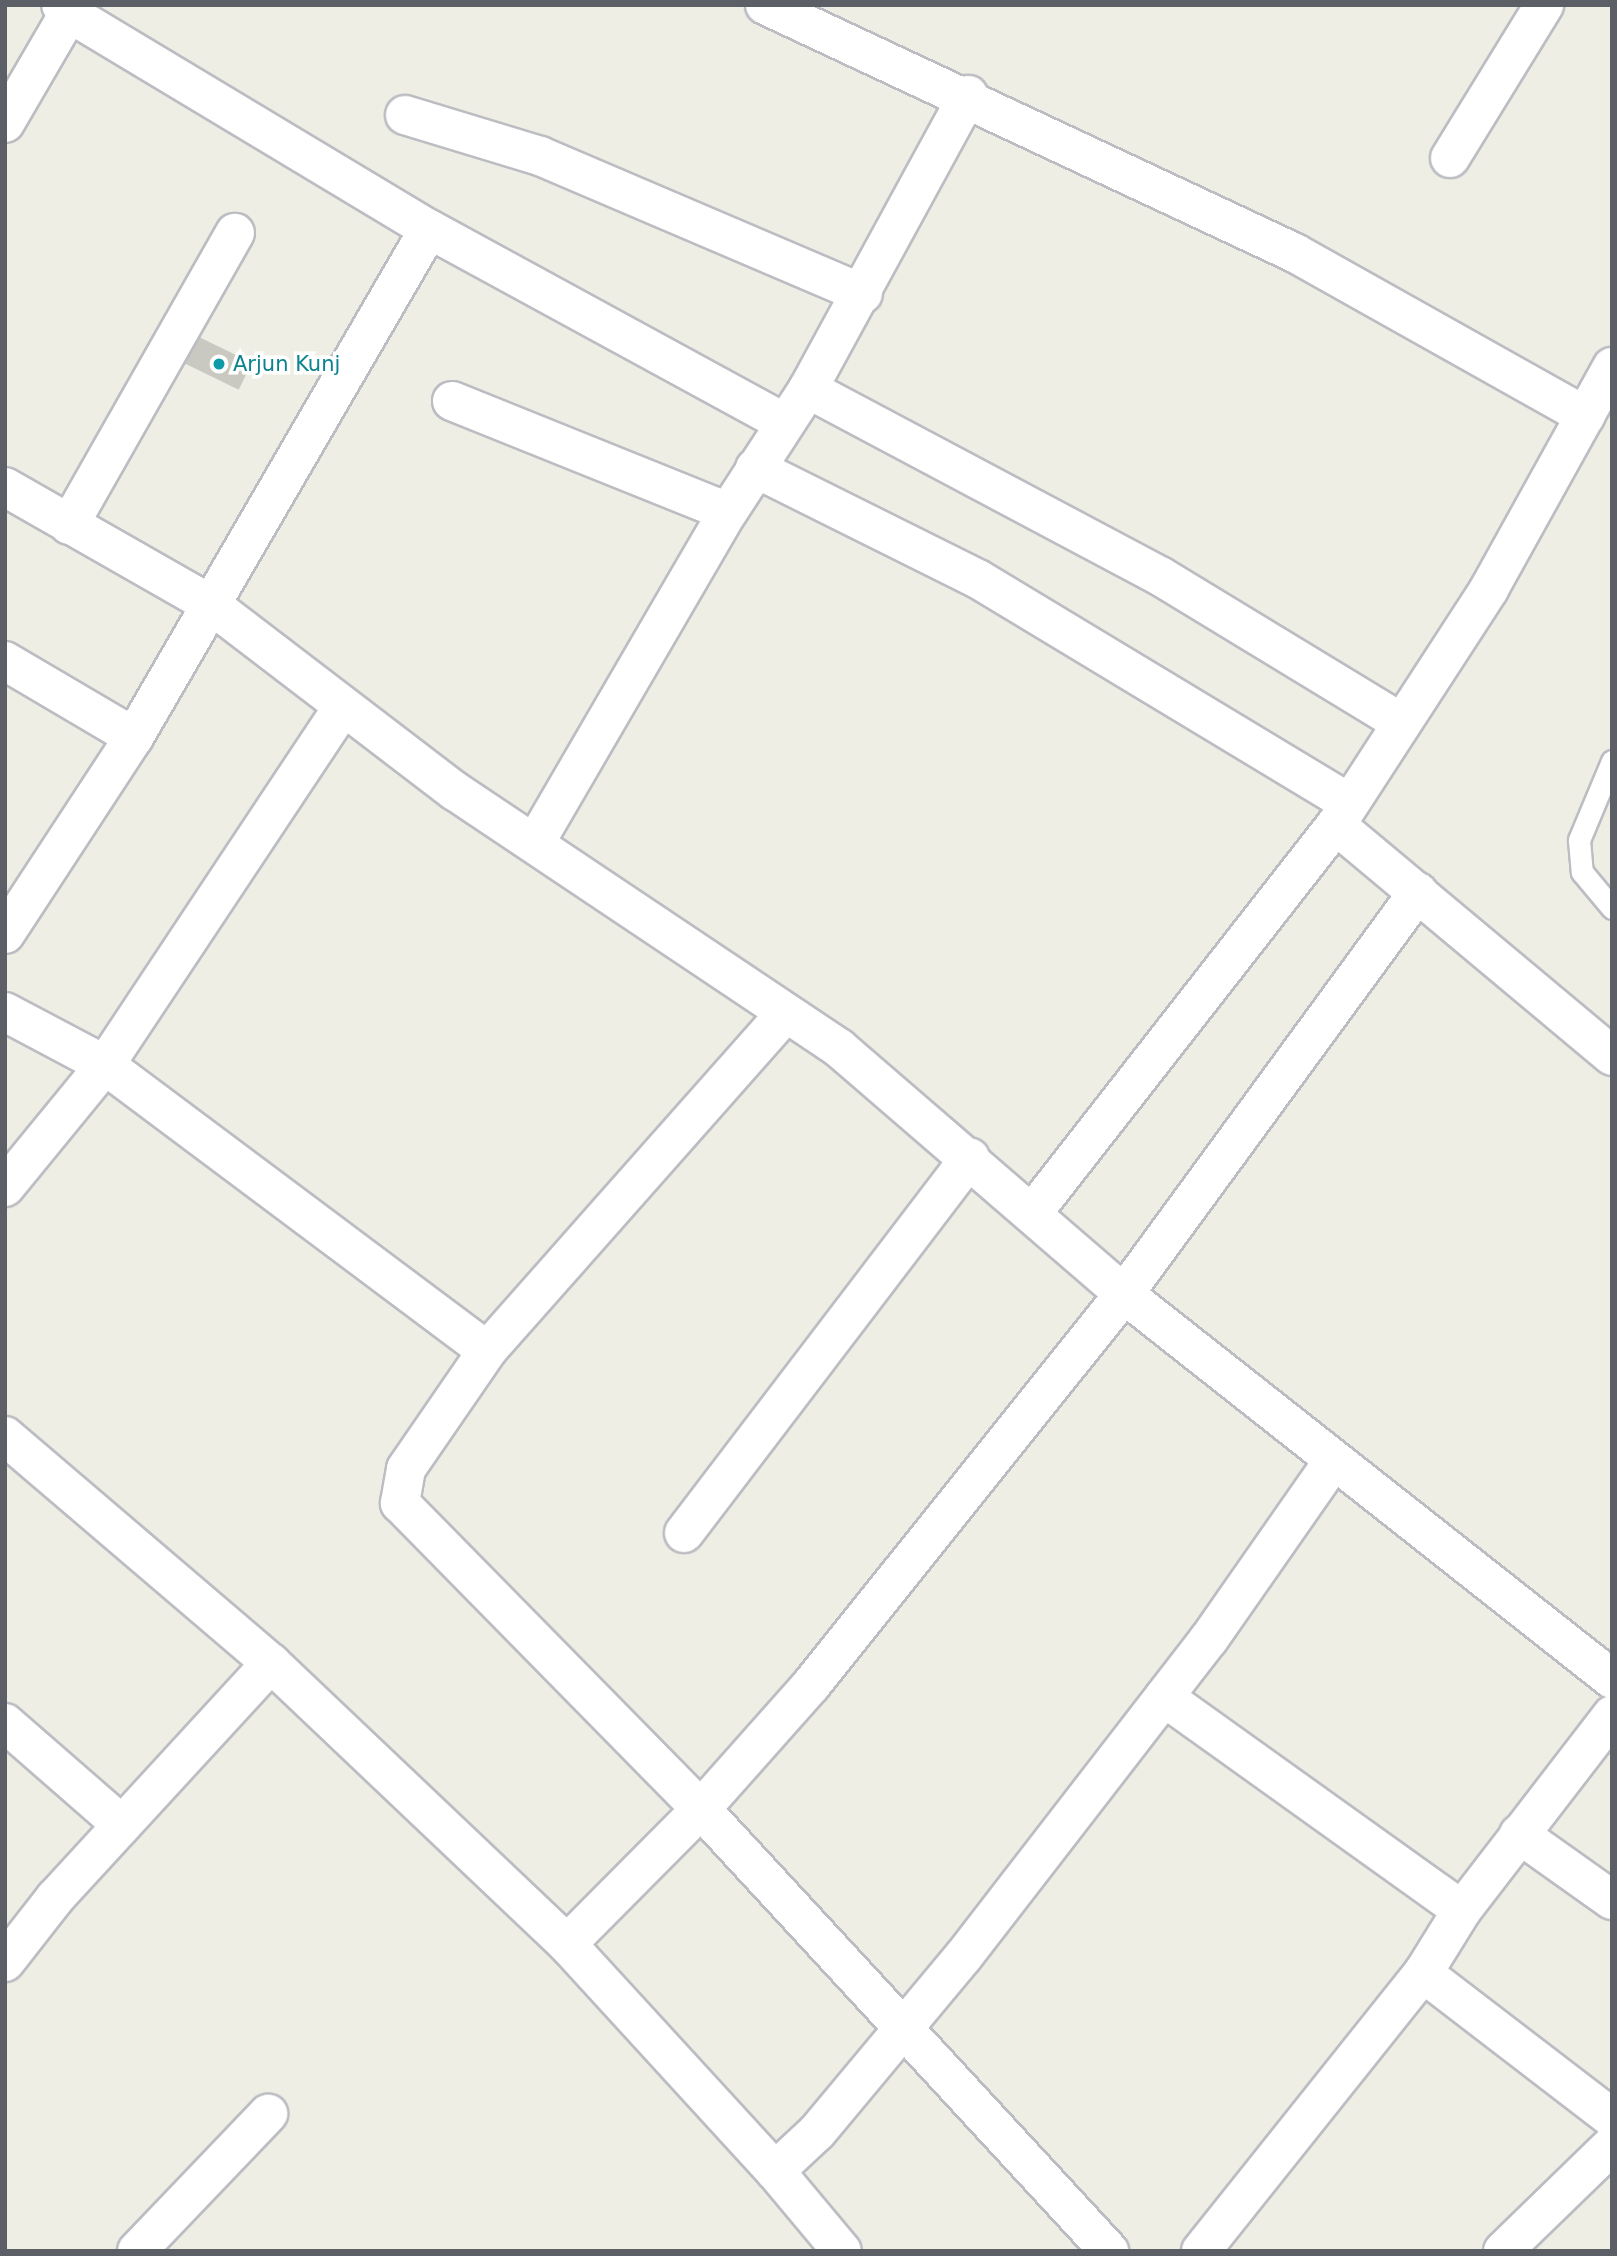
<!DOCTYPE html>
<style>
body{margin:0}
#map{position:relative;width:1617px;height:2256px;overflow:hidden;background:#efeee4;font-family:"DejaVu Sans",sans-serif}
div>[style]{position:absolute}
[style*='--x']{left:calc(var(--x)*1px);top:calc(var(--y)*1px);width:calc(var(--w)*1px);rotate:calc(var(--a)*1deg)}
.building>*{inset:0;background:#cac9c1;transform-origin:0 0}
.roads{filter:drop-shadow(2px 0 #bcbdc3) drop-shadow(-2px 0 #bcbdc3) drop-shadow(0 2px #bcbdc3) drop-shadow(0 -2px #bcbdc3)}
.service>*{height:21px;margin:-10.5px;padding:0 10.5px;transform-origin:10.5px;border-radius:10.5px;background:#fff}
.minor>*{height:38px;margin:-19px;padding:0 19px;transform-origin:19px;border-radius:19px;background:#fff}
.dots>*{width:19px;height:19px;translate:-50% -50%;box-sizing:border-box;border:4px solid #fff;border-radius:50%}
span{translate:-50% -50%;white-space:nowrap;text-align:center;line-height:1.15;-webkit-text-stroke:7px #fff;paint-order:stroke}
.culture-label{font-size:21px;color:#0d838f}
.left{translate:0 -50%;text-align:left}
.frame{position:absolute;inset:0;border:7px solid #5c5f65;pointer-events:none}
</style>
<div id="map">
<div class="building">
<div style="left:197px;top:336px;width:61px;height:30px;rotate:26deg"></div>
</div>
<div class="roads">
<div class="service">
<div style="--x:1612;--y:761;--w:86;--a:112.7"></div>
<div style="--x:1579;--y:840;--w:32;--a:85"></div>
<div style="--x:1582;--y:872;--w:47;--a:50.2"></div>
</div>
<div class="minor">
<div style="--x:765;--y:5;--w:585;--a:25.08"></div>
<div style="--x:1295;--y:253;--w:333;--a:29.3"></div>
<div style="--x:69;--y:13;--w:420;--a:31"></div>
<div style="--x:429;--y:229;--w:405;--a:28.6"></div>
<div style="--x:405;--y:115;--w:141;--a:16.9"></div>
<div style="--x:540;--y:156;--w:351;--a:23.1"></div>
<div style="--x:5;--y:123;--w:127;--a:-59.8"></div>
<div style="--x:69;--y:13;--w:11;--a:-135"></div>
<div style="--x:1450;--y:158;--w:180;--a:-58.4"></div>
<div style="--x:808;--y:389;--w:399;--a:28"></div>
<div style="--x:1160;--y:576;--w:283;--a:31.3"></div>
<div style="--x:452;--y:401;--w:297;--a:21.9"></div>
<div style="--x:755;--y:468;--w:249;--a:26.5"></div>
<div style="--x:978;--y:579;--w:434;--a:31.1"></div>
<div style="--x:5;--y:487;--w:236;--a:29.7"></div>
<div style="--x:210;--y:604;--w:308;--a:37.4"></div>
<div style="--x:455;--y:791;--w:462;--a:33.8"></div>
<div style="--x:839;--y:1048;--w:376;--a:40.8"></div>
<div style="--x:1124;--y:1294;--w:622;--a:38.27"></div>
<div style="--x:69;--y:525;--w:336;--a:-60.4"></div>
<div style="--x:5;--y:661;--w:150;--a:30.5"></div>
<div style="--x:1336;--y:825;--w:360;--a:39.9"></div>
<div style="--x:535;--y:843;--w:383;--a:-59.8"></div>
<div style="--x:728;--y:512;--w:147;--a:-57"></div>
<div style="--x:808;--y:389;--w:335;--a:-61.4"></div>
<div style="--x:5;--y:934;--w:235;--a:-56.8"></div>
<div style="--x:134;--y:737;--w:587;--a:-59.86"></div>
<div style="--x:5;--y:1012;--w:113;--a:27.9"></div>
<div style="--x:105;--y:1065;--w:477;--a:36.8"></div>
<div style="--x:784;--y:1015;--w:448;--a:131.5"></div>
<div style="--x:487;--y:1351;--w:143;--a:124.5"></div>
<div style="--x:406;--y:1469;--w:35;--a:100"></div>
<div style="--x:400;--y:1503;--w:429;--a:45.5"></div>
<div style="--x:701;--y:1809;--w:602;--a:47.29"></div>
<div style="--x:5;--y:1187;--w:158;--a:-50.7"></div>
<div style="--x:105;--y:1065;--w:429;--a:-56.4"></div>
<div style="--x:1034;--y:1211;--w:490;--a:-52"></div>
<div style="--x:1336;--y:825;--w:281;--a:-57"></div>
<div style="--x:1489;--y:589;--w:254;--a:-61"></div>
<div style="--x:5;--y:1436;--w:350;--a:40.5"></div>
<div style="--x:271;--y:1663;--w:408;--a:43.5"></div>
<div style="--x:567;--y:1944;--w:308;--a:47.5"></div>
<div style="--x:775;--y:2171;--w:57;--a:-42.9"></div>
<div style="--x:817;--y:2132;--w:228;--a:-50.2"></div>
<div style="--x:963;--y:1957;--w:402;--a:-52.3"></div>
<div style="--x:1209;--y:1639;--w:215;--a:-55.1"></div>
<div style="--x:684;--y:1533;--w:472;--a:-52.7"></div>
<div style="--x:1164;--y:1697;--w:366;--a:35.6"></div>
<div style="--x:5;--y:1723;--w:155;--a:41.1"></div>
<div style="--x:1519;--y:1834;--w:114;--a:35.4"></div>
<div style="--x:567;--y:1944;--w:190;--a:-45.2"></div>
<div style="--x:701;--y:1809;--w:166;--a:-48.4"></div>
<div style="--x:811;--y:1685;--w:501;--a:-51.32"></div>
<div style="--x:1124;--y:1294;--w:498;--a:-53.8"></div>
<div style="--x:5;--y:1962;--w:81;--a:-52"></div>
<div style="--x:55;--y:1898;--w:319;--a:-47.4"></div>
<div style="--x:1423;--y:1973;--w:238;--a:37.5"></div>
<div style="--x:775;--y:2171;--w:104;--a:50.1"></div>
<div style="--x:137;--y:2251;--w:190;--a:-46.3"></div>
<div style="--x:1201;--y:2251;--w:356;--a:-51.4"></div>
<div style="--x:1423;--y:1973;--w:74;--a:-58.2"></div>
<div style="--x:1462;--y:1910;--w:246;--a:-52.4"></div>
<div style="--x:1503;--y:2251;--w:152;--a:-44.2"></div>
</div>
</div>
<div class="dots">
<div style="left:219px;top:364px;background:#0f9aa8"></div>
</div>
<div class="culture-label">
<span class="left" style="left:233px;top:364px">Arjun Kunj</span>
</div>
<div class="frame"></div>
</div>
